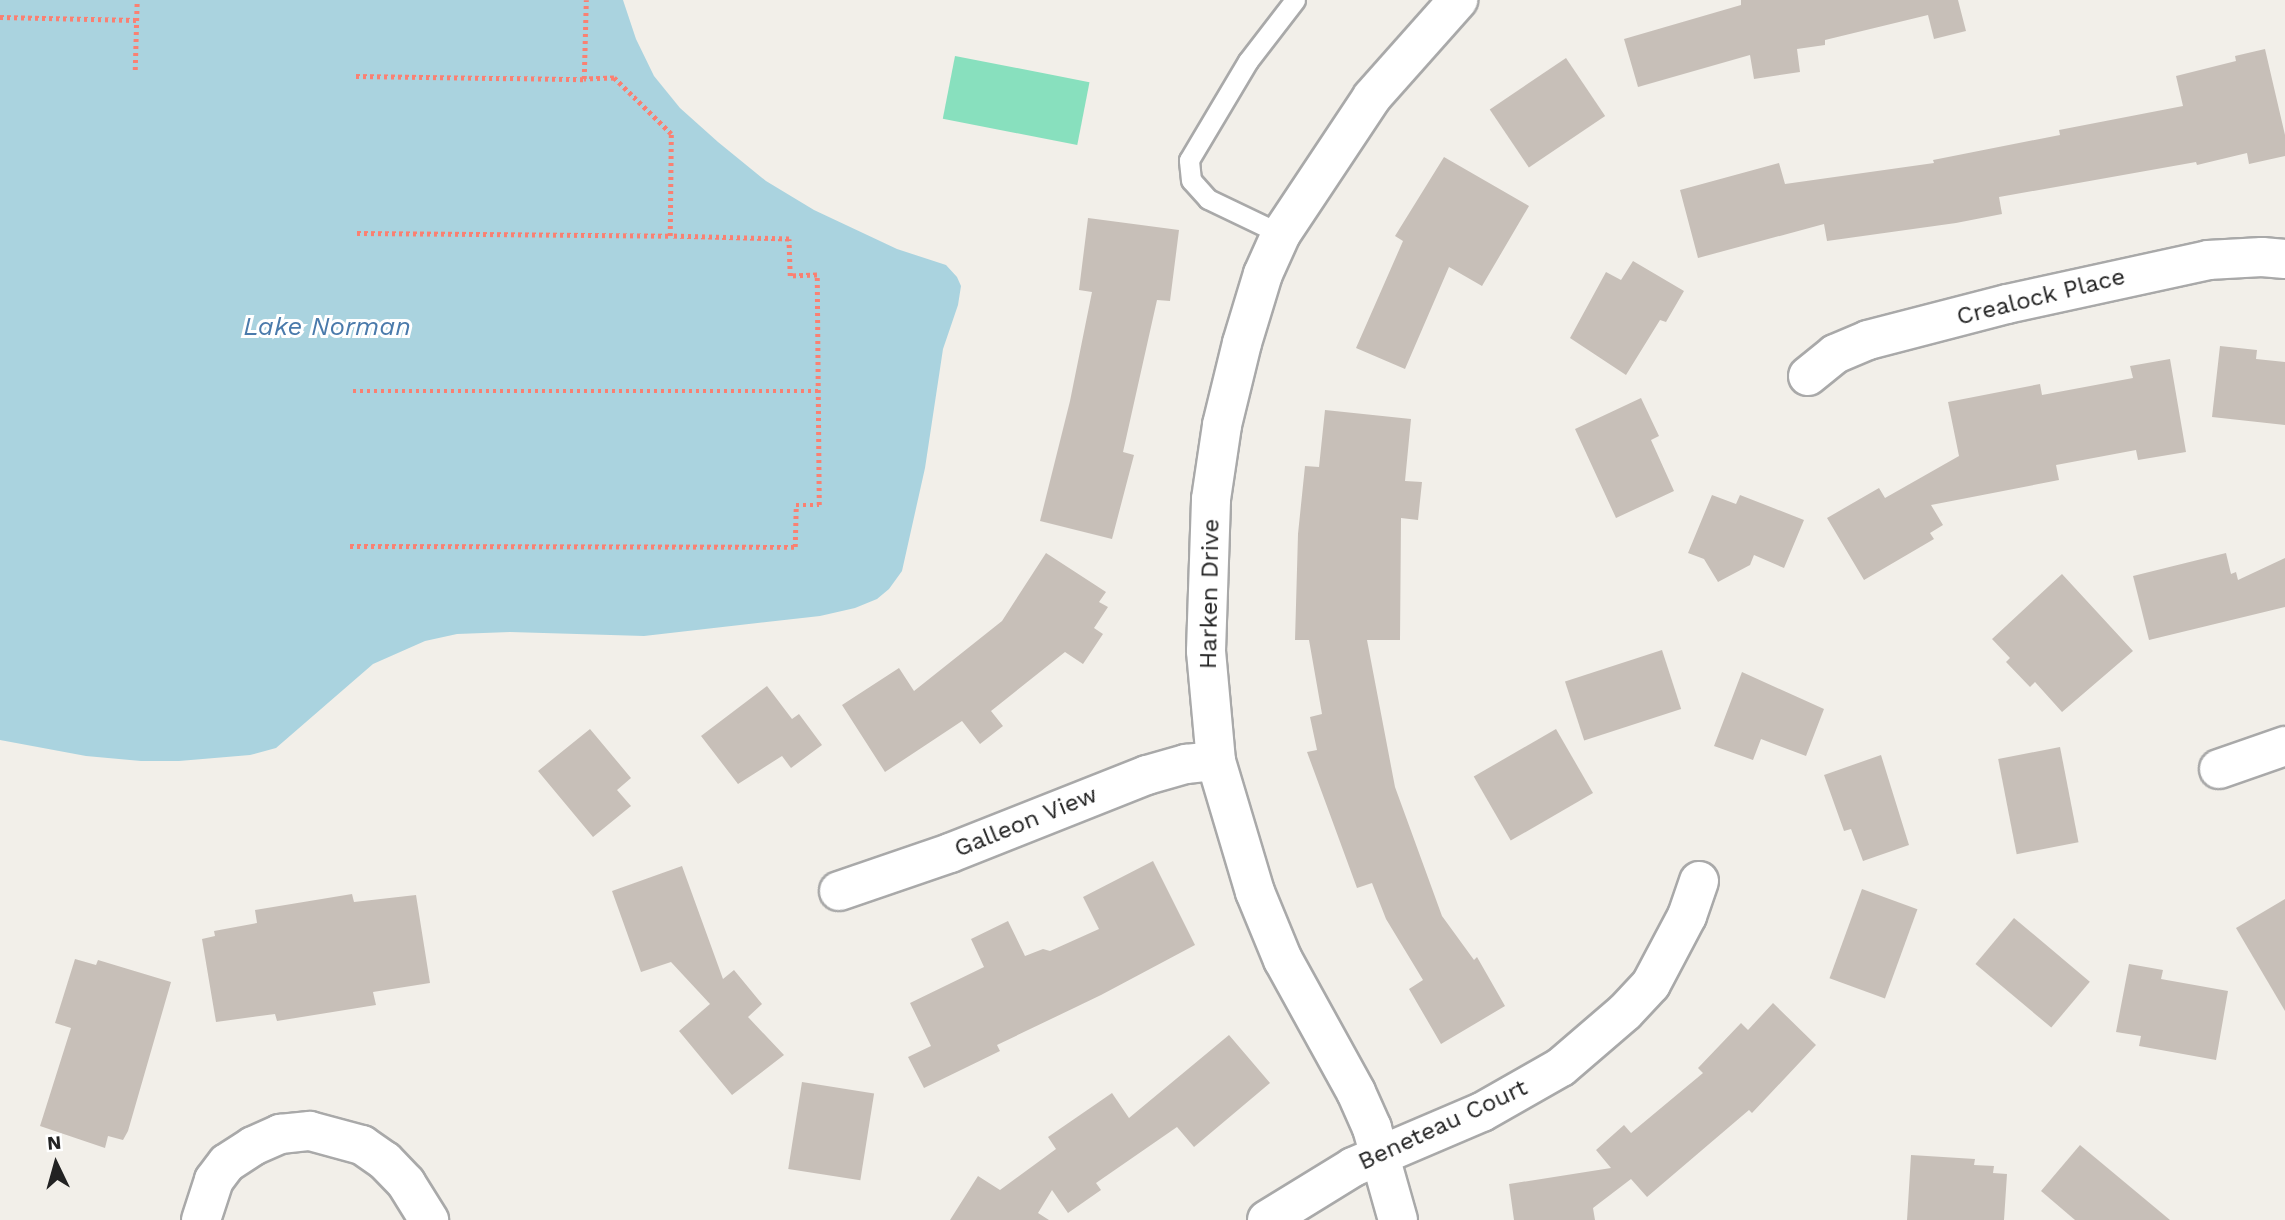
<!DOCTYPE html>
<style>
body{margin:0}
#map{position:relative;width:2285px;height:1220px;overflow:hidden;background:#f2efe9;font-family:"Work Sans",sans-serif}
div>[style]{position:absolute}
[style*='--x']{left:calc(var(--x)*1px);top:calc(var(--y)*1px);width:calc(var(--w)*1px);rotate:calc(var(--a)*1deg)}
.pitch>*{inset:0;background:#88e0be;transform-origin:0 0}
.water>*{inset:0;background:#aad3df}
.building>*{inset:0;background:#c7bfb8;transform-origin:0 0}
.path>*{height:4.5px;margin-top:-2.25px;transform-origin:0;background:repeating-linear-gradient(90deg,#fa8072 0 3.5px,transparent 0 7px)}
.roads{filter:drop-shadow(2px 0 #a9a9a9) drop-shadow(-2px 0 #a9a9a9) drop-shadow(0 2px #a9a9a9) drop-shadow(0 -2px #a9a9a9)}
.service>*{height:19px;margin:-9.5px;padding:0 9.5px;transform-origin:9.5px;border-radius:9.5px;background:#fff}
.minor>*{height:38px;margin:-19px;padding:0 19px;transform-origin:19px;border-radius:19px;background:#fff}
span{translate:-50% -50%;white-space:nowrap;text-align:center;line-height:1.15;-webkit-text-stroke:6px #fff;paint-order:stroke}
.street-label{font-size:24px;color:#222}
.water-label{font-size:26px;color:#4a7aab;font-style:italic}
.north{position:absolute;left:21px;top:1129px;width:70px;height:70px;-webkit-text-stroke:5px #fff;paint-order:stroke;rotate:355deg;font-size:19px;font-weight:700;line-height:28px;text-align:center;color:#222}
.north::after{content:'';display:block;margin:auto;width:24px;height:32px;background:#222;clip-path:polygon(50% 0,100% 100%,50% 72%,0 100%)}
</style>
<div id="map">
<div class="pitch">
<div style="left:955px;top:56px;width:137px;height:64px;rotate:11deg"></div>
</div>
<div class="water">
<div style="clip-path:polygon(0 0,623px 0,636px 39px,654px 76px,680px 108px,718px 142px,766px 181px,814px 210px,897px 249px,946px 265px,957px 277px,961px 286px,958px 305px,943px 349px,925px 468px,902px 571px,889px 589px,877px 599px,855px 608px,820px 616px,644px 636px,510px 632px,457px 634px,425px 641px,373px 664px,276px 748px,250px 755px,179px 761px,141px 761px,86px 756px,0 740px)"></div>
</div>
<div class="building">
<div style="clip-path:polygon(1741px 0,1958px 0,1966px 31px,1934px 39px,1928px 15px,1825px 40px,1825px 45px,1797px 49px,1800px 72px,1754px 79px,1750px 55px,1638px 87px,1624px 39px,1741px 5px)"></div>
<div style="clip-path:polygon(2265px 49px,2285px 135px,2285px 156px,2249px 164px,2247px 153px,2197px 165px,2196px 162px,1999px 197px,2002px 214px,1956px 223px,1827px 241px,1824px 224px,1698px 258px,1680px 190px,1779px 163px,1785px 184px,1934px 163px,1933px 160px,2060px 135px,2059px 130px,2183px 106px,2176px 76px,2236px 61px,2235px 56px)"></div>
<div style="left:1566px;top:58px;width:70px;height:92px;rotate:56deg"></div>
<div style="clip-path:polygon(1444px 157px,1529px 206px,1482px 286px,1449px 267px,1405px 369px,1356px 348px,1403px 241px,1395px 236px)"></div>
<div style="clip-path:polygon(1088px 218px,1179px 230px,1170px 301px,1157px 300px,1123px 452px,1134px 455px,1112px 539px,1040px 521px,1070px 401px,1092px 292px,1079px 290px)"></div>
<div style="clip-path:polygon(1633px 261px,1684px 291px,1666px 322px,1660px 320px,1626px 375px,1570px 338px,1606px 272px,1621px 280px)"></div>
<div style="clip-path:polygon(2220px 346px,2257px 350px,2256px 359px,2285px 362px,2285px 425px,2212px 417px)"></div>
<div style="clip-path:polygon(2170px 359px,2186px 452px,2138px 460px,2136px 450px,2056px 465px,2059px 480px,1931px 505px,1943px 525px,1930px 533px,1934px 539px,1864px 580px,1827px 518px,1879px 488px,1885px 498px,1959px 456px,1948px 402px,2040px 384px,2042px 395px,2133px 378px,2130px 366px)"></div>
<div style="clip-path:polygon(1641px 398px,1659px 436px,1651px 440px,1674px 491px,1616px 518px,1575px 429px)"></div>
<div style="clip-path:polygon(1325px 410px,1411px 419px,1405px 481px,1422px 482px,1418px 520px,1401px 518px,1400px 640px,1367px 640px,1395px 787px,1442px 916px,1474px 960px,1477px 957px,1505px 1006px,1441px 1044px,1409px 989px,1423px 980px,1386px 919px,1372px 883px,1357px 888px,1307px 752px,1317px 750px,1310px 717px,1322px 714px,1309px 640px,1295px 640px,1298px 534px,1305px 466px,1319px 467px)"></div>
<div style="clip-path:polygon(1712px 495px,1736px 504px,1740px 495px,1804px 520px,1784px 568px,1754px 555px,1750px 565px,1718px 582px,1704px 559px,1688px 553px)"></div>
<div style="clip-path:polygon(1046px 553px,1106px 592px,1099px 602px,1108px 607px,1094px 628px,1103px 634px,1083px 664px,1065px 652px,991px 711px,1003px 726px,980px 744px,962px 721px,885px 772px,842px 705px,899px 668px,914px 691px,1002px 621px)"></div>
<div style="clip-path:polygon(2226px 553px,2231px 574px,2236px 572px,2238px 580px,2285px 558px,2285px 607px,2149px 640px,2133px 576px)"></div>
<div style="clip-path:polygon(2062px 574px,2133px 651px,2062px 712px,2035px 682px,2030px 687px,2006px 662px,2010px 658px,1992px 639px)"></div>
<div style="left:1662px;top:650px;width:62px;height:102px;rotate:72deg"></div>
<div style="clip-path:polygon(1742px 672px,1824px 709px,1806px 756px,1761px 739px,1753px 760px,1714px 746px)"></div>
<div style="clip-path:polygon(767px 686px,792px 719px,799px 714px,822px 745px,791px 768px,782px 756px,738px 784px,701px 736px)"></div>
<div style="clip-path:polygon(590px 729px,631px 778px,617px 790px,631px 806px,593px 837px,538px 771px)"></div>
<div style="left:1556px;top:729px;width:74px;height:95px;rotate:60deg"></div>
<div style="left:2060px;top:747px;width:97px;height:63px;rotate:79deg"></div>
<div style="clip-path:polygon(1881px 755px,1909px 845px,1863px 861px,1851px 829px,1844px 831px,1824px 775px)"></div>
<div style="clip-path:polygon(1153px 861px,1195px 945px,1101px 995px,997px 1045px,1000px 1051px,924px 1088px,908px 1057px,931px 1046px,910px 1003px,984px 967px,971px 939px,1008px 921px,1025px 956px,1043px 949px,1050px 951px,1099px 929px,1083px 897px)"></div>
<div style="clip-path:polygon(682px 866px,723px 979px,734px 970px,762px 1004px,748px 1017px,784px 1055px,732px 1095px,679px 1031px,710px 1004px,671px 962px,641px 972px,612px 891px)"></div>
<div style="left:1862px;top:889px;width:59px;height:95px;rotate:20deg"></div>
<div style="clip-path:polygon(352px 894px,354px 902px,416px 895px,430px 983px,373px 992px,376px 1005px,277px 1021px,275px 1014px,216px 1022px,202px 939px,215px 936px,214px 931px,257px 923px,255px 910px)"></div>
<div style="clip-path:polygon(2285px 899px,2285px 1011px,2236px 928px)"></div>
<div style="left:2014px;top:918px;width:99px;height:60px;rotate:40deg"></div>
<div style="clip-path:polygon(75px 959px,96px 965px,98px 960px,171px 982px,128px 1131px,123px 1140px,108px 1136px,105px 1148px,40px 1126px,71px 1028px,55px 1023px)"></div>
<div style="clip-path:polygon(2129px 964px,2163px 970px,2161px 979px,2228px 991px,2216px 1060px,2139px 1046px,2141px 1036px,2116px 1032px)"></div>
<div style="clip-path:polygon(1773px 1003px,1816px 1045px,1752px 1113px,1749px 1110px,1647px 1197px,1631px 1179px,1593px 1208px,1595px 1220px,1514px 1220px,1509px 1184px,1611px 1168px,1596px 1150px,1624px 1125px,1631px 1133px,1703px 1073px,1698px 1068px,1741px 1023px,1748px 1030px)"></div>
<div style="clip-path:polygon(1229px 1035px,1270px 1083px,1194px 1147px,1177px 1127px,1096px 1183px,1101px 1190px,1068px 1213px,1052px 1190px,1038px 1213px,1049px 1220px,950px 1220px,978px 1176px,1000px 1190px,1056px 1149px,1048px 1137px,1112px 1093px,1129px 1118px)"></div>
<div style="left:802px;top:1082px;width:73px;height:88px;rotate:9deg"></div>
<div style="clip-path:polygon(2080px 1145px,2170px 1220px,2075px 1220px,2041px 1191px)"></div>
<div style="clip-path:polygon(1911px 1155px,1975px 1159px,1974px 1165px,1994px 1166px,1993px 1173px,2007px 1174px,2004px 1220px,1907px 1220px)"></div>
</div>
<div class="path">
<div style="--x:0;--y:17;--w:136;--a:1.3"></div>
<div style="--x:135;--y:70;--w:70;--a:-88.4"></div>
<div style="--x:356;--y:76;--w:228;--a:0.8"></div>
<div style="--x:357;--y:233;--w:313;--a:0.5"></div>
<div style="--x:353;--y:391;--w:465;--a:0"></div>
<div style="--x:350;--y:546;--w:445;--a:0.1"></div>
<div style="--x:795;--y:547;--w:42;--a:-88.6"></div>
<div style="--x:796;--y:505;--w:23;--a:0"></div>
<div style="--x:819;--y:505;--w:230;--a:-90.5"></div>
<div style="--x:817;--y:275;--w:27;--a:178"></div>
<div style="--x:790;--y:276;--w:37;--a:-92"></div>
<div style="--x:789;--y:239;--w:119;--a:-178.6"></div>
<div style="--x:670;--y:236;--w:102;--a:-89.4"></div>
<div style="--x:671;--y:134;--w:80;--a:-135.5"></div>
<div style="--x:614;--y:78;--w:30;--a:178"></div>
<div style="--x:584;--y:79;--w:79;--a:-88.5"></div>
</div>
<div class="roads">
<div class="service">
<div style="--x:1281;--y:234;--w:81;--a:-154.4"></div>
<div style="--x:1208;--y:199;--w:25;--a:-132"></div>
<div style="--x:1191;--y:180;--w:20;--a:-96"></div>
<div style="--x:1189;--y:160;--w:115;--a:-59.2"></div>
<div style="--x:1248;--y:61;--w:77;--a:-52.4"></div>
</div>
<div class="minor">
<div style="--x:1808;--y:376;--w:35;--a:-39"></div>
<div style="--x:1835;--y:354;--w:36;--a:-23"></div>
<div style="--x:1868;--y:340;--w:144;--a:-14.5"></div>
<div style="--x:2007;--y:304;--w:206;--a:-12.3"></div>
<div style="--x:2208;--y:260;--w:54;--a:-3.2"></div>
<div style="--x:2262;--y:257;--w:23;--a:5"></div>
<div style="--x:2219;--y:769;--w:70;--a:-19.2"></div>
<div style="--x:839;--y:891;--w:117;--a:-18.9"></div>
<div style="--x:950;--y:853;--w:212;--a:-21.6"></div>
<div style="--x:1147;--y:775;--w:41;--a:-15.8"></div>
<div style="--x:1186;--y:764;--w:30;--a:-6"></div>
<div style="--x:201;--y:1220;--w:42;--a:-72"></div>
<div style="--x:214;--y:1180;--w:21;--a:-53"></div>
<div style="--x:227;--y:1163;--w:31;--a:-33"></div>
<div style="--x:253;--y:1146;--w:30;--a:-24"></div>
<div style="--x:280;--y:1134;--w:30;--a:-6"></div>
<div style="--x:310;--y:1131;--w:54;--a:15.1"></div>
<div style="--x:362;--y:1145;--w:28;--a:35"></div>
<div style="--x:385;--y:1161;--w:30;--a:46"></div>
<div style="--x:406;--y:1183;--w:44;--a:58.1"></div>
<div style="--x:1267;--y:1220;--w:101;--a:-31.6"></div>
<div style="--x:1353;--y:1167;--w:140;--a:-23.1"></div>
<div style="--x:1482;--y:1112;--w:91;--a:-29.7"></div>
<div style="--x:1561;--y:1067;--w:84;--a:-40.7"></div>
<div style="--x:1625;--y:1012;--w:38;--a:-47"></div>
<div style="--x:1651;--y:984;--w:77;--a:-62.1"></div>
<div style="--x:1687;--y:916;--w:37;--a:-71"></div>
<div style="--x:1398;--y:1220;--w:96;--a:-105.8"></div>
<div style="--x:1372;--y:1128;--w:39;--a:-114"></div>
<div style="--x:1356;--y:1092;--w:151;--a:-118.9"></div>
<div style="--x:1283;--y:960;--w:74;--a:-112.4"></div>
<div style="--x:1255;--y:892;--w:137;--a:-106.6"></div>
<div style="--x:1216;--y:761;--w:110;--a:-95.2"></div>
<div style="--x:1206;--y:651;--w:152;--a:-88.1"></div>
<div style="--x:1211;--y:499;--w:75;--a:-81.5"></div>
<div style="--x:1222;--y:425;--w:84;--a:-76.3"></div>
<div style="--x:1242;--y:343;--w:72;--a:-73.1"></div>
<div style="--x:1263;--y:274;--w:44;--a:-65.8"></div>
<div style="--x:1281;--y:234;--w:164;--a:-56.4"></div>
<div style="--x:1372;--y:97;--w:130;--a:-48.4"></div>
</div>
</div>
<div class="street-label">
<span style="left:2041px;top:297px;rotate:-14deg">Crealock Place</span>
<span style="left:1210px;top:594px;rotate:-89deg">Harken Drive</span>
<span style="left:1026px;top:822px;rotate:-22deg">Galleon View</span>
<span style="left:1443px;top:1125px;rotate:-25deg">Beneteau Court</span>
</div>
<div class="water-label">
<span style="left:327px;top:327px">Lake Norman</span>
</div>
<div class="north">N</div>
</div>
